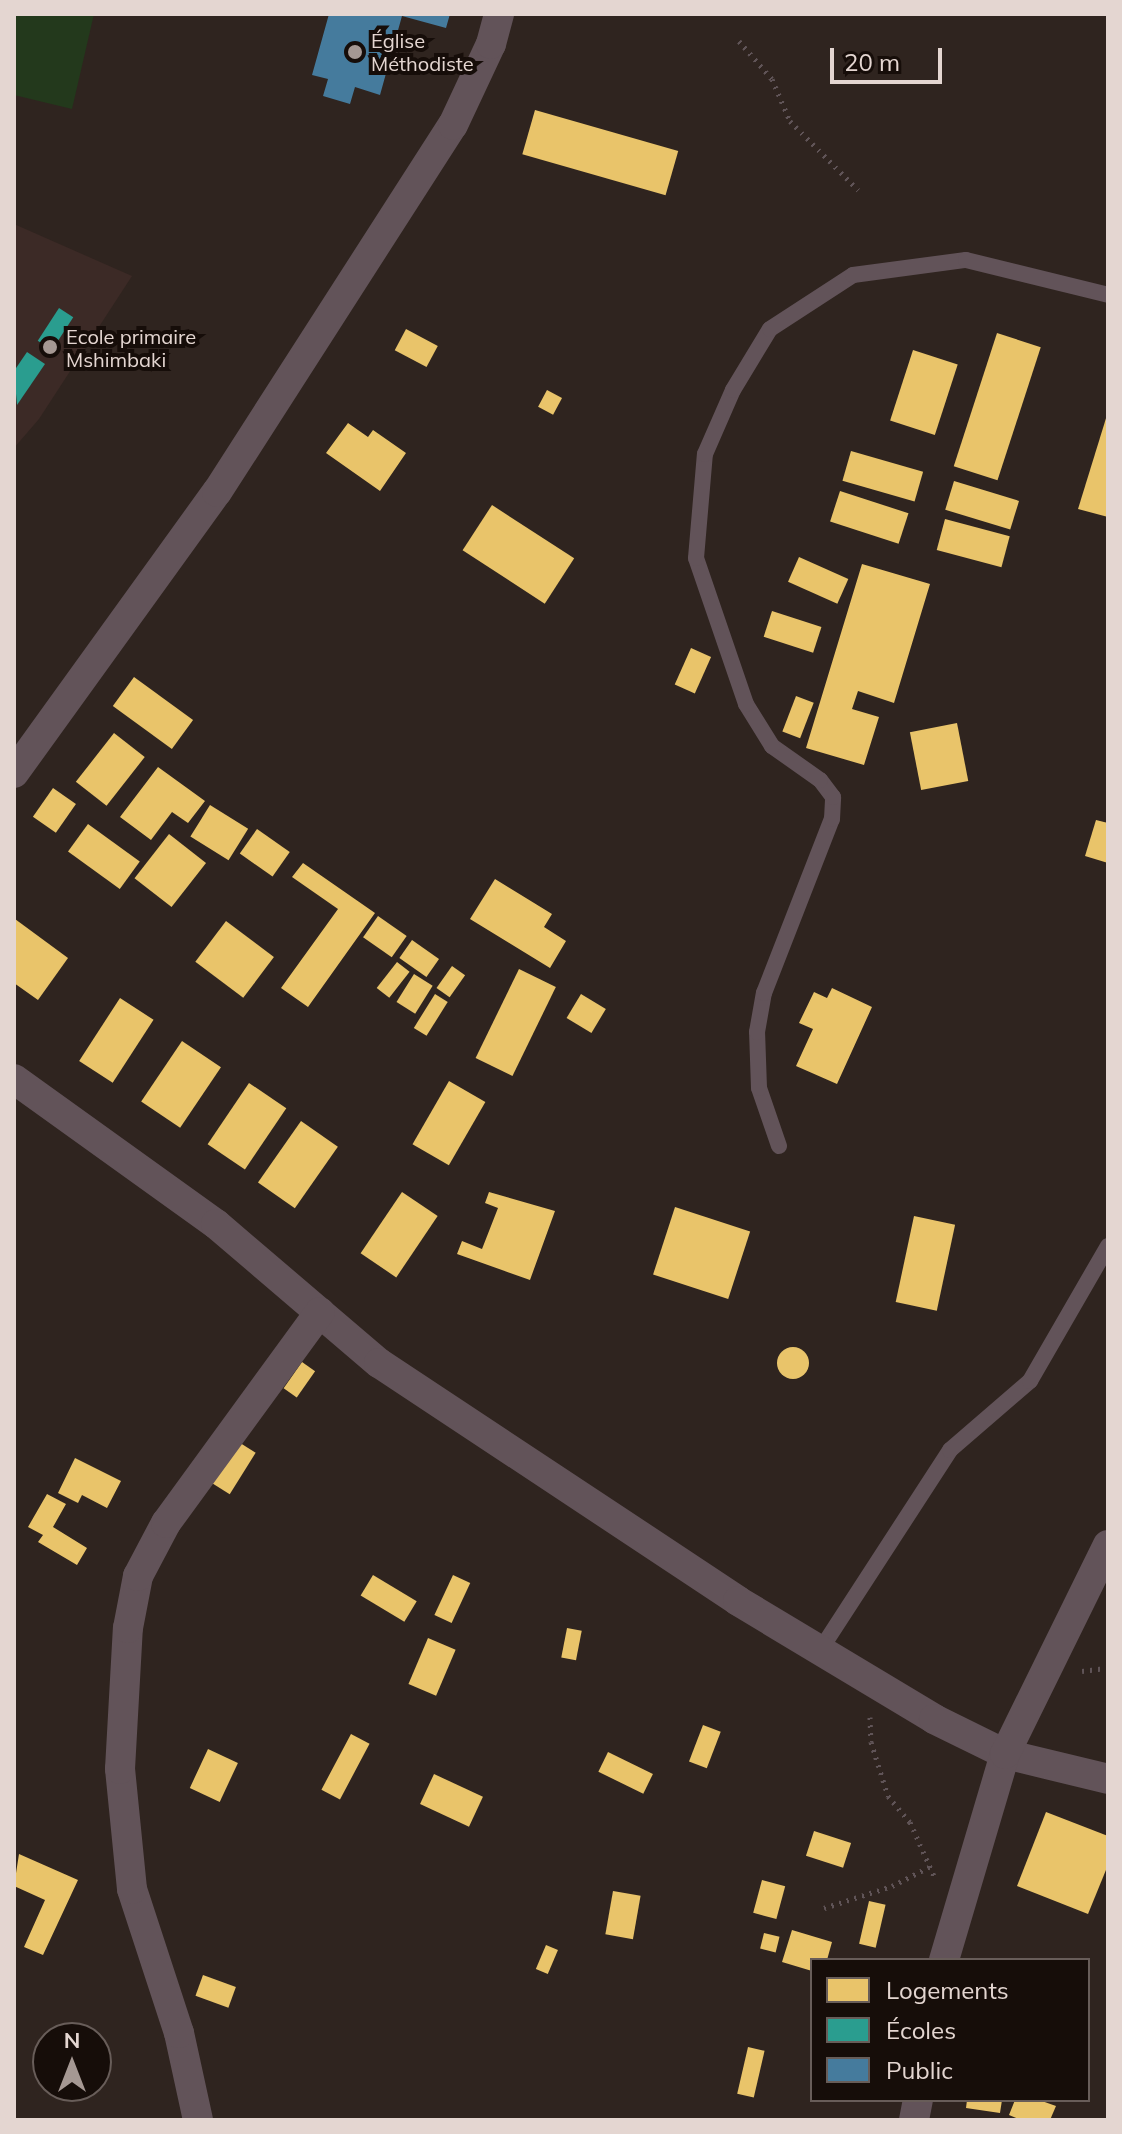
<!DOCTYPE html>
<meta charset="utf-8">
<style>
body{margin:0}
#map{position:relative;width:1122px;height:2134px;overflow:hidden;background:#2f241f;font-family:Mulish,sans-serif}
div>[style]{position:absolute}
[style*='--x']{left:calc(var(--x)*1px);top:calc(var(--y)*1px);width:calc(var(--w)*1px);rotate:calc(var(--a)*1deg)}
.education>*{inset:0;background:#3c2a26}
.green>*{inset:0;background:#23391c}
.homes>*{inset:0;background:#e9c46a;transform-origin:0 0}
.round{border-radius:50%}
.schools>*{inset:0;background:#2a9d8f;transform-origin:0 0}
.public>*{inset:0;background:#457b9d}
.path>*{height:5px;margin-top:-2.5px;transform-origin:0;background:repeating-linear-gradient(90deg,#605457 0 2px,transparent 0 8px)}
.service>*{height:16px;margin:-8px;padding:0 8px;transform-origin:8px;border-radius:8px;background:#625359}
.minor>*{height:30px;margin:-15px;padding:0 15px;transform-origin:15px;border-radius:15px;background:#625359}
.dots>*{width:22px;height:22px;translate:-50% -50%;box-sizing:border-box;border:4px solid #160d09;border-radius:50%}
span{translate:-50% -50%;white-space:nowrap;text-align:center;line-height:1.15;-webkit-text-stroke:8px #160d09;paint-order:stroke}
.poi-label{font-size:20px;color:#e4d6d1}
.left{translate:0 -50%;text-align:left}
.frame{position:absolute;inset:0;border:16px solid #e4d6d1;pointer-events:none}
.legend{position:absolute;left:810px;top:1958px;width:280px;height:144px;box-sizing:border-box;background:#160d09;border:2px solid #685d59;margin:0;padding:10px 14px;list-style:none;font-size:24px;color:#e4d6d1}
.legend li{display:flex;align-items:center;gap:16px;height:40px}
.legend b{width:40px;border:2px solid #685d59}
.north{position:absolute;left:32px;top:2022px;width:80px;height:80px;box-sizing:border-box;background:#160d09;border:2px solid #685d59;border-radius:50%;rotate:0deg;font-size:22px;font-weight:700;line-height:32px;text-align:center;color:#e4d6d1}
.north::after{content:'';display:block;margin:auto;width:28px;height:36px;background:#a59893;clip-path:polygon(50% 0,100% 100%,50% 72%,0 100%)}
.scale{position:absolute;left:830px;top:48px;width:112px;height:36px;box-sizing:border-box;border:4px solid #e4d6d1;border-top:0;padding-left:10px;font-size:24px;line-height:28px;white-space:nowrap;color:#e4d6d1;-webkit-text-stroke:6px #160d09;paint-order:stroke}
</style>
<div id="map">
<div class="education">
<div style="clip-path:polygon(14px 224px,132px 276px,39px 419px,14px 448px)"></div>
</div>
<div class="green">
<div style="clip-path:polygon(14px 14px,94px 14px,72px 109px,14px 95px)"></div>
</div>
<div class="homes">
<div style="left:535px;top:110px;width:149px;height:46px;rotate:16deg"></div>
<div style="left:406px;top:329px;width:36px;height:24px;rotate:28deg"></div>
<div style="left:997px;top:333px;width:46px;height:140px;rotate:18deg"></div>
<div style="left:913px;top:350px;width:47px;height:74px;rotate:18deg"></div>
<div style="left:547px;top:390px;width:17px;height:19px;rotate:28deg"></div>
<div style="clip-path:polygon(1107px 415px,1108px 415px,1108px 517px,1078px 509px)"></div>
<div style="clip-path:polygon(348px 423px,368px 437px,373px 430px,406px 453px,380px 491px,326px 453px)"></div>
<div style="left:851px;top:451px;width:75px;height:31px;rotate:16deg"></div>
<div style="left:954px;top:481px;width:68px;height:30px;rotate:17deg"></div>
<div style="left:840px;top:491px;width:72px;height:32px;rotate:18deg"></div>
<div style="left:492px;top:505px;width:98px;height:54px;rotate:33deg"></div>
<div style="left:945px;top:519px;width:67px;height:32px;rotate:15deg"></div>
<div style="left:799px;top:557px;width:54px;height:27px;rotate:24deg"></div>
<div style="clip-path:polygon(862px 564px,930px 584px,894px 703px,858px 691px,852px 709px,879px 717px,864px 765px,806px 748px)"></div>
<div style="left:772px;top:611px;width:52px;height:27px;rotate:18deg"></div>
<div style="left:691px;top:648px;width:22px;height:40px;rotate:24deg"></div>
<div style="left:134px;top:677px;width:73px;height:36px;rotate:36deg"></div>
<div style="left:796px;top:696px;width:19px;height:38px;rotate:21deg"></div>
<div style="left:957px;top:723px;width:59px;height:48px;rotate:79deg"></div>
<div style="left:114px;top:733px;width:39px;height:62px;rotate:38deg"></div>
<div style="clip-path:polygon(158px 767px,205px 801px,188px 823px,172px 812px,151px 840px,120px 817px)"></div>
<div style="left:53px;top:788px;width:28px;height:35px;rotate:35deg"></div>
<div style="left:210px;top:805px;width:45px;height:37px;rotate:32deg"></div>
<div style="clip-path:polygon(1096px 820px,1108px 823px,1108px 863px,1085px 856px)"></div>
<div style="left:88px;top:824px;width:64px;height:34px;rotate:36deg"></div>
<div style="left:257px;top:829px;width:40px;height:30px;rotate:35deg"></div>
<div style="left:169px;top:834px;width:47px;height:56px;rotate:38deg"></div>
<div style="clip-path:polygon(303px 863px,375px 913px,308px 1007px,281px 988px,338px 909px,292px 877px)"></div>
<div style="clip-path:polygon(495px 879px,552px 914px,544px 927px,566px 941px,550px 968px,470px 919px)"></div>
<div style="left:378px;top:916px;width:35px;height:26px;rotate:35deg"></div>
<div style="clip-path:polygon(15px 919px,68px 958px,38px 1000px,14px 983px)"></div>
<div style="left:226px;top:921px;width:60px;height:51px;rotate:37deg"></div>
<div style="left:412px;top:940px;width:33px;height:22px;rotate:35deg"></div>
<div style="left:397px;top:962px;width:16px;height:33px;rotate:38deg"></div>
<div style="left:452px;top:966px;width:16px;height:27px;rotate:35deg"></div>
<div style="left:519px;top:969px;width:41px;height:99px;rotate:26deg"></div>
<div style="left:414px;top:974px;width:22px;height:33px;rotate:32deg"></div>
<div style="clip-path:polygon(832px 988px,872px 1007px,837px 1084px,796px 1066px,813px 1029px,799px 1023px,814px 992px,827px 998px)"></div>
<div style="left:435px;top:994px;width:15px;height:40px;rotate:32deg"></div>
<div style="left:581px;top:994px;width:29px;height:28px;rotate:31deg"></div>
<div style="left:120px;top:998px;width:40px;height:75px;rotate:33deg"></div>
<div style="left:182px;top:1041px;width:47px;height:73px;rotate:34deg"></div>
<div style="left:449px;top:1081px;width:42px;height:73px;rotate:30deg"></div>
<div style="left:249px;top:1083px;width:45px;height:74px;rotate:34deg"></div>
<div style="left:301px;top:1121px;width:45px;height:75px;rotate:35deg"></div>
<div style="left:402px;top:1192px;width:43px;height:74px;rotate:34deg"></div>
<div style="clip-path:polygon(489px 1192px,555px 1211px,530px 1280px,457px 1254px,462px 1241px,482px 1249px,498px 1208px,485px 1203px)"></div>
<div style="left:675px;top:1207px;width:79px;height:71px;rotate:18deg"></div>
<div style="left:914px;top:1216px;width:42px;height:88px;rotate:12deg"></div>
<div class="round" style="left:777px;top:1347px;width:32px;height:32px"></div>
<div style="left:302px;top:1362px;width:16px;height:32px;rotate:35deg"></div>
<div style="left:237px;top:1441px;width:22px;height:49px;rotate:32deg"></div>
<div style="clip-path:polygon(75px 1458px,121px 1481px,107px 1508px,82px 1495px,78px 1503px,58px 1493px)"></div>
<div style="clip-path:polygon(47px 1494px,66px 1504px,53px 1527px,87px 1548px,77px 1565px,38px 1542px,43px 1535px,28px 1527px)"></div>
<div style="left:373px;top:1575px;width:51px;height:24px;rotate:31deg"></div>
<div style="left:453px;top:1575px;width:19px;height:44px;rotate:25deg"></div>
<div style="left:567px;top:1628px;width:15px;height:30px;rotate:11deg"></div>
<div style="left:428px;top:1638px;width:30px;height:50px;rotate:23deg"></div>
<div style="left:703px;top:1725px;width:19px;height:39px;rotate:21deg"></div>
<div style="left:351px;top:1734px;width:21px;height:63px;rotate:28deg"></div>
<div style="left:208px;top:1749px;width:33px;height:43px;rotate:25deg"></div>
<div style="left:608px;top:1752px;width:50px;height:22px;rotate:26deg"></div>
<div style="left:434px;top:1774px;width:54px;height:33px;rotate:25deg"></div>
<div style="clip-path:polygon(1046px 1812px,1108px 1836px,1108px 1865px,1088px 1914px,1017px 1886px)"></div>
<div style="left:814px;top:1831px;width:39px;height:26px;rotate:18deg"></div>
<div style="clip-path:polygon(19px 1854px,78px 1880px,43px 1955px,24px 1947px,45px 1900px,14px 1886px)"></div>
<div style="left:762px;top:1880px;width:24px;height:34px;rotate:15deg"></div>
<div style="left:613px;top:1891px;width:28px;height:44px;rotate:10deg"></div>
<div style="left:869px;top:1901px;width:17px;height:44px;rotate:13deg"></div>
<div style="clip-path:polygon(792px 1930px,832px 1942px,827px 1960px,812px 1960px,812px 1971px,782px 1962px)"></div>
<div style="left:764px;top:1933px;width:16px;height:16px;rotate:14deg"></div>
<div style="left:546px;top:1945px;width:13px;height:26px;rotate:23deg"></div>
<div style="left:203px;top:1975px;width:35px;height:22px;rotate:20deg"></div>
<div style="left:748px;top:2047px;width:17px;height:48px;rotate:13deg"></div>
<div style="clip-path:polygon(967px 2100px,1002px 2100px,1000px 2113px,966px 2108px)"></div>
<div style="clip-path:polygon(1015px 2100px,1039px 2100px,1056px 2106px,1050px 2120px,1021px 2120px,1009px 2115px)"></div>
</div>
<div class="schools">
<div style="left:59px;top:308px;width:17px;height:39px;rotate:33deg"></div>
<div style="clip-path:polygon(27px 352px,45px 364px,17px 405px,14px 371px)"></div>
</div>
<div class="public">
<div style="clip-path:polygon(329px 14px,450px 14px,446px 28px,402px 16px,380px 95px,355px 87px,350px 104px,323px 96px,328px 79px,312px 75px)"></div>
</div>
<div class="path">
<div style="--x:739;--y:41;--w:50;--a:49"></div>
<div style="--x:772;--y:79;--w:46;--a:66.8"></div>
<div style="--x:790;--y:121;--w:97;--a:45.4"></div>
<div style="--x:1082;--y:1671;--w:26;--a:-7"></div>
<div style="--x:870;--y:1717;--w:25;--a:88"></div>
<div style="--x:871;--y:1742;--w:57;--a:72.5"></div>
<div style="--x:888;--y:1796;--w:34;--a:50"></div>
<div style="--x:910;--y:1822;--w:59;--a:66"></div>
<div style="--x:824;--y:1908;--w:71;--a:-17.9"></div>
<div style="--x:892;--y:1886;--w:46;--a:-27.1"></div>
</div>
<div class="service">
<div style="--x:779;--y:1146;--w:61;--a:-109"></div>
<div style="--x:759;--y:1088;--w:56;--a:-92"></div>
<div style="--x:757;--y:1032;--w:40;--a:-80"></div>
<div style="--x:764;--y:993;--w:187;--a:-68.7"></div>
<div style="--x:832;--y:819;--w:22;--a:-87"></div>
<div style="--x:833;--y:797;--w:21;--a:-127"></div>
<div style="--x:820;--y:780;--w:59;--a:-144.7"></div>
<div style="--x:772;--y:746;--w:49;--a:-121.8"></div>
<div style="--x:746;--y:704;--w:154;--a:-108.9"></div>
<div style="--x:696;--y:558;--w:104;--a:-85.1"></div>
<div style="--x:705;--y:454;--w:70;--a:-66.4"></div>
<div style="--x:733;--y:390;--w:71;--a:-58.8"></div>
<div style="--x:770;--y:329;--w:99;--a:-33"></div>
<div style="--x:853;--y:275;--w:114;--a:-7.6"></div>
<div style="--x:966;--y:260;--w:146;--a:13.8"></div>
<div style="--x:819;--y:1652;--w:241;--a:-57"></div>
<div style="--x:950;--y:1450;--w:106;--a:-40.8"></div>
<div style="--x:1030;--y:1381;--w:156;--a:-60"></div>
</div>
<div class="minor">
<div style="--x:14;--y:773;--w:347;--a:-54.2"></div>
<div style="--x:217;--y:492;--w:436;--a:-57.3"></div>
<div style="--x:453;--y:125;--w:89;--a:-64.9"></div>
<div style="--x:491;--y:44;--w:31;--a:-75"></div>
<div style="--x:14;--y:1079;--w:249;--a:35.7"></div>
<div style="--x:216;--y:1224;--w:214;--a:40.5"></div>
<div style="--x:379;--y:1363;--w:431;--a:33.5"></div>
<div style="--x:738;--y:1601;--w:229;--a:31"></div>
<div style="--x:934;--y:1719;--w:79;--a:26.2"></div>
<div style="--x:1005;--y:1754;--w:106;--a:13.6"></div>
<div style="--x:944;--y:1960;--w:215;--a:-73.5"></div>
<div style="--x:1005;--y:1754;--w:233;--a:-63.8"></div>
<div style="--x:198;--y:2120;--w:89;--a:-102.3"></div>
<div style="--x:179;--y:2033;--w:151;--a:-108.1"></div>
<div style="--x:132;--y:1889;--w:121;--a:-95.7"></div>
<div style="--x:120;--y:1769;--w:141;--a:-86.8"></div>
<div style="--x:128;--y:1628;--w:53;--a:-79.1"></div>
<div style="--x:138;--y:1576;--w:60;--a:-62.2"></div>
<div style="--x:166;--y:1523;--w:261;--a:-53.9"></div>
<div style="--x:914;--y:2120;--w:20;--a:-79"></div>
</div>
<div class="dots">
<div style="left:355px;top:52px;background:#a59893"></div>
<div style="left:50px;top:347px;background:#a59893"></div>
</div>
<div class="poi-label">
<span class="left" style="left:371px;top:52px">Église<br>Méthodiste</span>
<span class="left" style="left:66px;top:348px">Ecole primaire<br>Mshimbaki</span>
</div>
<div class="frame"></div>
<ul class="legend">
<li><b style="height:22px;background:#e9c46a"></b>Logements</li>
<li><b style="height:22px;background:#2a9d8f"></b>Écoles</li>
<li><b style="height:22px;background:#457b9d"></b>Public</li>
</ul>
<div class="north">N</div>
<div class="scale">20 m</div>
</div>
